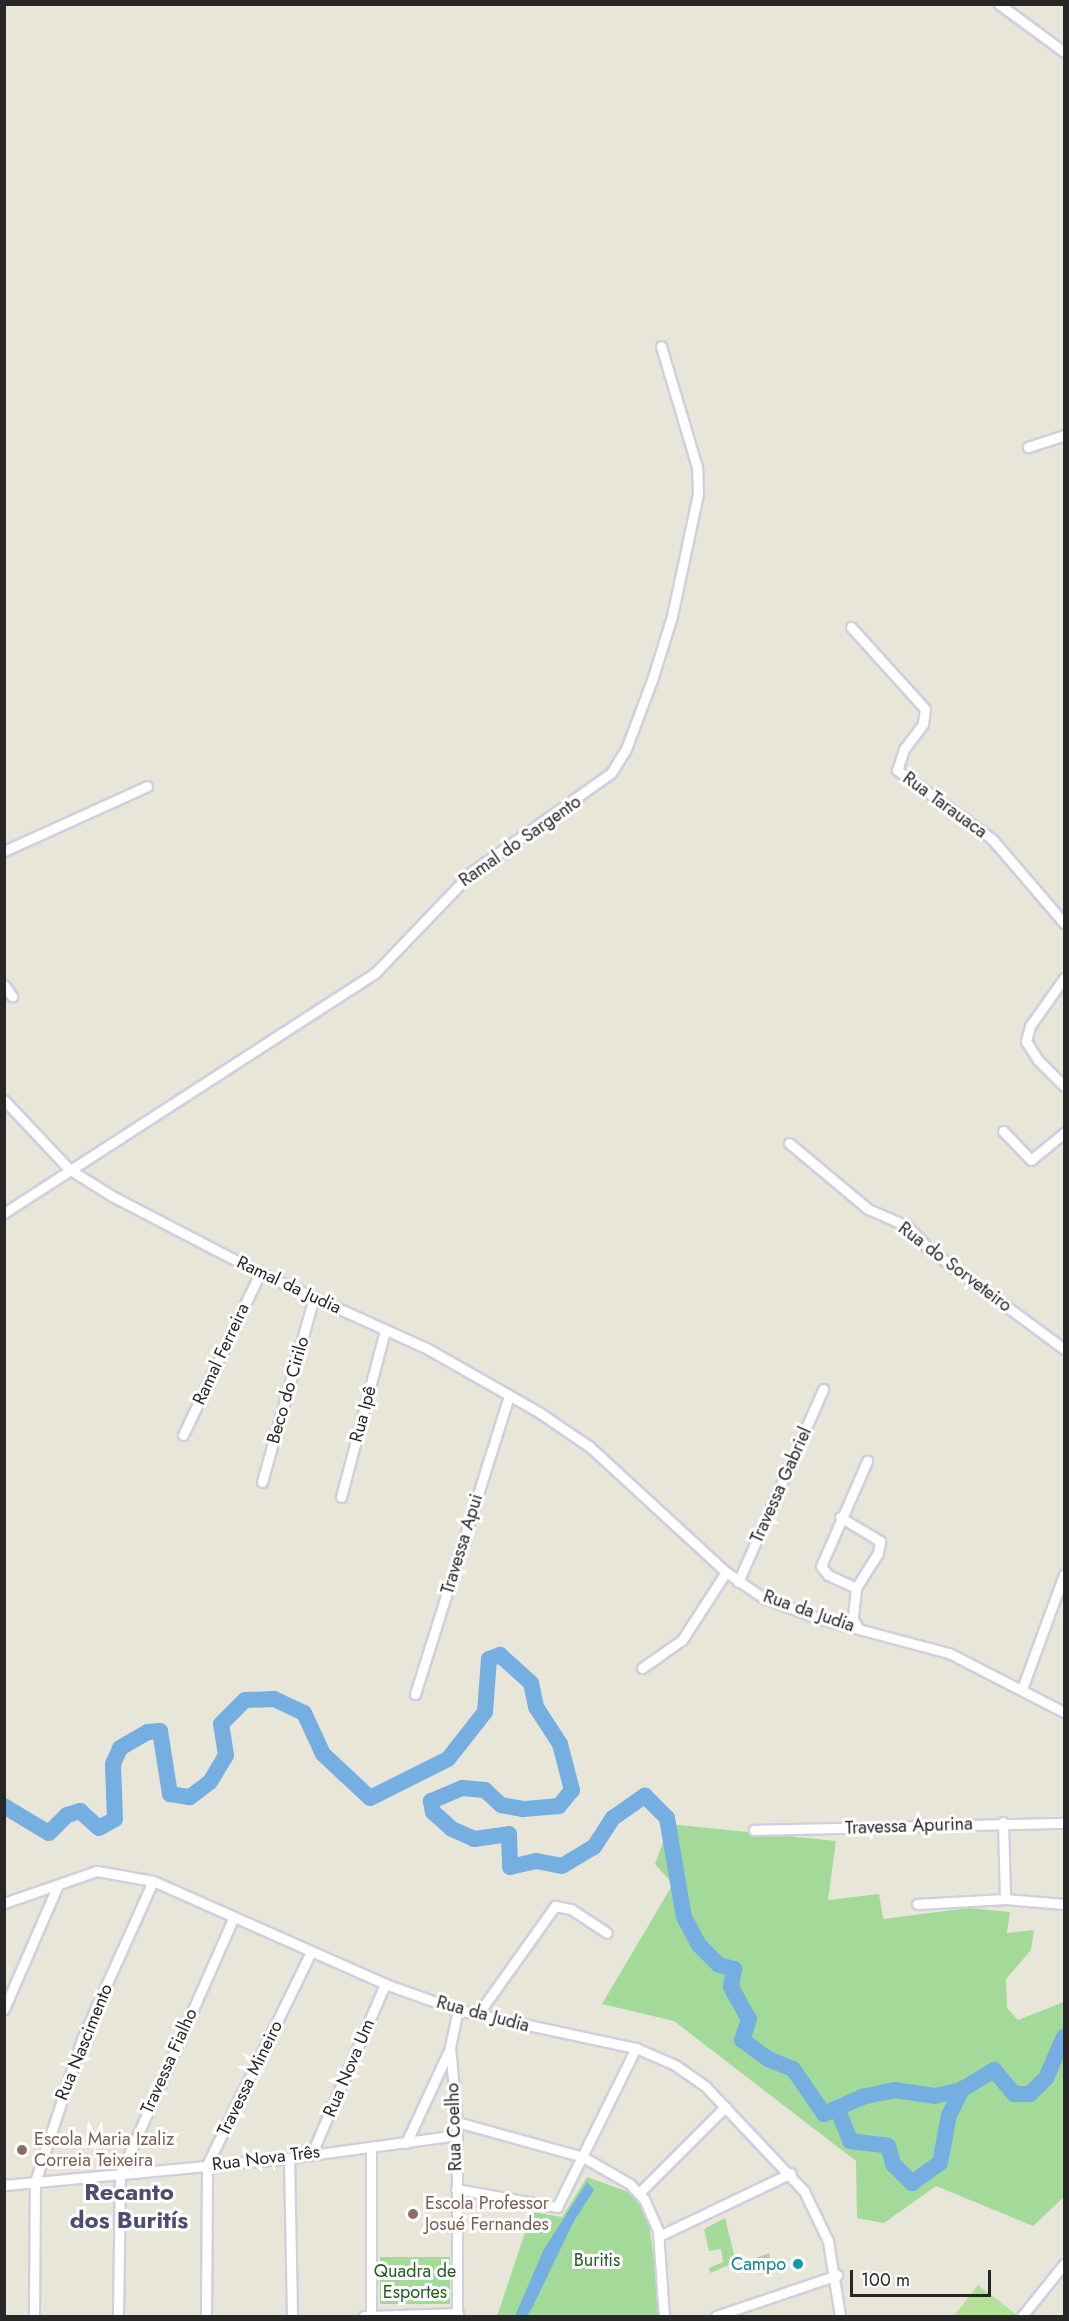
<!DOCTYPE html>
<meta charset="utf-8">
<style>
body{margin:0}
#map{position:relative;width:1069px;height:2321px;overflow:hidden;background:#e8e5d9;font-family:Jost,sans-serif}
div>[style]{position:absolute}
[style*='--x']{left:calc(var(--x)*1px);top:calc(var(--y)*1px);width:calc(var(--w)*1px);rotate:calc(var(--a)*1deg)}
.green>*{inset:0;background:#a3da9a;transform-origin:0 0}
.pitch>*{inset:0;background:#b2e197}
.water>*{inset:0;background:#75afe2}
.river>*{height:16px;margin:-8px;padding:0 8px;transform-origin:8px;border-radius:8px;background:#75afe2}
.building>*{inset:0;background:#c3c1b9}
.roads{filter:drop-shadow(2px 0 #cfcfdf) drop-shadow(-2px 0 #cfcfdf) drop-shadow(0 2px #cfcfdf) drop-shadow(0 -2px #cfcfdf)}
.street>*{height:9px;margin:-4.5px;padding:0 4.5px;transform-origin:4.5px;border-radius:4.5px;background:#fff}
.dots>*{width:16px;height:16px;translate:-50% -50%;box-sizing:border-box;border:3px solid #fff;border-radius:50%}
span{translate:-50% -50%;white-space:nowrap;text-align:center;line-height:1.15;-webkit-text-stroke:6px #fff;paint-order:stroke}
.street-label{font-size:18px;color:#272727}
.education-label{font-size:18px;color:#785e54}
.left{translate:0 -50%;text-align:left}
.park-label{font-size:18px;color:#205b1f}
.culture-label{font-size:18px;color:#0d838f}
.right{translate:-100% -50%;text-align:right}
.district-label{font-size:24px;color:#4d4c72;font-weight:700}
.frame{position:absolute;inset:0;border:6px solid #272727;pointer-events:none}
.scale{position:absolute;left:850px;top:2270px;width:141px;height:27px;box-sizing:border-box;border:3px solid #272727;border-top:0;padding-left:8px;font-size:18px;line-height:21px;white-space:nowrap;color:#272727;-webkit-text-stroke:4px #fff;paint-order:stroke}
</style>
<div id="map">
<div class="green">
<div style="clip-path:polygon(670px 1824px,836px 1841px,828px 1900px,879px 1894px,883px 1919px,969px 1908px,1010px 1912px,1007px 1933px,1034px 1930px,1031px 1950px,1006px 1979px,1007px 2008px,1018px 2020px,1064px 2002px,1064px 2197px,1033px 2226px,936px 2186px,884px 2223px,857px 2218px,856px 2161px,674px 2021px,602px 2004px,673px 1884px,655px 1864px)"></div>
<div style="clip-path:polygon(587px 2177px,634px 2194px,648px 2217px,662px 2316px,497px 2316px,532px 2212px,562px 2217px)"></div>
<div style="clip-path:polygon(725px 2218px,736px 2262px,710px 2273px,709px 2268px,723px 2262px,721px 2249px,709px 2251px,704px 2229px)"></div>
<div style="left:450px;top:2257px;width:47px;height:70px;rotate:90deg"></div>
</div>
<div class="pitch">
<div style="clip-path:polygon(978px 2285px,1017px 2315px,1016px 2316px,954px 2316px)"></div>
</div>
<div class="water">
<div style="clip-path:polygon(587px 2182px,594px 2190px,574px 2221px,532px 2308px,527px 2316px,515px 2316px,544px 2249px)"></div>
</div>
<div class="river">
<div style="--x:4;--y:1806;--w:52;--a:31"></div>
<div style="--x:49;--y:1833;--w:25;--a:-45"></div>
<div style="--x:67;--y:1815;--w:14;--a:-17"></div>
<div style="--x:80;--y:1811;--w:25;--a:42"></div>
<div style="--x:99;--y:1828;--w:18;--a:-29"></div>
<div style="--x:115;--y:1819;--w:55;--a:-92.1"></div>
<div style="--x:113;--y:1764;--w:17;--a:-66"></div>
<div style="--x:120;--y:1748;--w:32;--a:-30"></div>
<div style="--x:148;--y:1732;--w:12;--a:-5"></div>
<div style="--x:160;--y:1731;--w:64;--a:81"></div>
<div style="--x:170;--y:1794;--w:20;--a:9"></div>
<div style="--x:190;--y:1797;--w:25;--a:-37"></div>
<div style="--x:210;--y:1782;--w:31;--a:-59"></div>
<div style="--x:226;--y:1755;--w:31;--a:-99"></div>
<div style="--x:221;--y:1724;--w:34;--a:-45"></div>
<div style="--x:245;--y:1700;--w:29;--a:-2"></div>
<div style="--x:274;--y:1699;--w:33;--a:25"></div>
<div style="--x:304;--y:1713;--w:45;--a:65.1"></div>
<div style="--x:323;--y:1754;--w:64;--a:43.1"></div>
<div style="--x:370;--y:1798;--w:87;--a:-26.6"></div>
<div style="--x:448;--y:1759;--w:60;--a:-51.8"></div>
<div style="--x:485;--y:1712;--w:53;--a:-85.7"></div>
<div style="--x:489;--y:1659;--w:12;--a:-20"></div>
<div style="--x:500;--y:1655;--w:42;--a:42.1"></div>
<div style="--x:531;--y:1683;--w:25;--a:78"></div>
<div style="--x:536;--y:1707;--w:44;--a:57"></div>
<div style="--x:560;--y:1744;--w:48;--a:75.4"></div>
<div style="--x:572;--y:1790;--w:21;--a:129"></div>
<div style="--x:559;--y:1806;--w:36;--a:175"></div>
<div style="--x:523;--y:1809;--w:22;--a:-170"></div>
<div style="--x:501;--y:1805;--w:22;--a:-137"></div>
<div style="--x:485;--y:1790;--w:23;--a:-175"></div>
<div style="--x:462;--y:1788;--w:34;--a:157"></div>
<div style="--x:431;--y:1801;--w:11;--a:80"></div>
<div style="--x:433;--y:1812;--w:25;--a:42"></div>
<div style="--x:452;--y:1829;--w:24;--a:24"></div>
<div style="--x:474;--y:1839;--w:35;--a:-8"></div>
<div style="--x:509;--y:1834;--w:33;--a:88"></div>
<div style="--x:510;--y:1867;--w:27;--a:-13"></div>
<div style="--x:536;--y:1861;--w:26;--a:11"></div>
<div style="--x:562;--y:1866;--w:37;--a:-31"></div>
<div style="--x:594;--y:1847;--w:35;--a:-57"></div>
<div style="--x:613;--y:1818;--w:39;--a:-35"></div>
<div style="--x:645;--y:1796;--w:31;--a:45"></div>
<div style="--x:667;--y:1818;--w:100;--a:80.3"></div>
<div style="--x:684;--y:1917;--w:32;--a:62"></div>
<div style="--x:699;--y:1945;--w:28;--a:45"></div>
<div style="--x:719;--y:1965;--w:16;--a:15"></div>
<div style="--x:734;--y:1969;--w:18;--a:99"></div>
<div style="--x:731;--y:1987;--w:37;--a:61"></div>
<div style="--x:749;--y:2019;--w:22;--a:108"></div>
<div style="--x:742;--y:2040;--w:32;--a:36"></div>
<div style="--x:768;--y:2059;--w:27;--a:22"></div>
<div style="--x:793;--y:2069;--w:55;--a:55.4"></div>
<div style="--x:824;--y:2114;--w:42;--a:-24.1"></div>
<div style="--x:862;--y:2097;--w:33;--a:-12"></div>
<div style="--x:894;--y:2090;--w:41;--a:8.3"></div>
<div style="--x:935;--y:2096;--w:27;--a:-13"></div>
<div style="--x:961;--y:2090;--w:39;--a:-31"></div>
<div style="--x:994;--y:2070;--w:31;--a:50"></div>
<div style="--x:1014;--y:2094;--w:16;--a:0"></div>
<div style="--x:1030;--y:2094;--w:23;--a:-45"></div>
<div style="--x:1046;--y:2078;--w:45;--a:-66.3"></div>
<div style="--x:837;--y:2108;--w:35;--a:68"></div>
<div style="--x:850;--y:2141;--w:38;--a:7"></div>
<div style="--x:888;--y:2146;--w:19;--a:74"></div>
<div style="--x:893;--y:2164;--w:27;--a:45"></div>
<div style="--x:912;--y:2183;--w:34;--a:-36"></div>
<div style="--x:940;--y:2163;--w:49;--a:-79.4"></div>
<div style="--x:949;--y:2115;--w:30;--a:-63"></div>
</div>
<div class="building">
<div style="clip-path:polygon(769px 2253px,773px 2271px,759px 2274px,753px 2259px)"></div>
</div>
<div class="roads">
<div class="street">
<div style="--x:999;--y:4;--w:81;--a:36.4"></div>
<div style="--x:1028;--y:447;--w:38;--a:-18"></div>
<div style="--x:851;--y:627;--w:110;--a:47.9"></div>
<div style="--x:925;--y:709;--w:15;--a:98"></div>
<div style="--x:923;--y:724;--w:31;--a:127"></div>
<div style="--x:904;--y:749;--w:22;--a:108"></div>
<div style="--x:897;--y:770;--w:117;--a:36"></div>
<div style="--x:992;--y:839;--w:111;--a:49.4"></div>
<div style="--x:4;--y:851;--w:157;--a:-24.4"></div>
<div style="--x:1064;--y:978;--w:59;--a:125.3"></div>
<div style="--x:1030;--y:1026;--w:16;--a:105"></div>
<div style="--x:1026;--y:1041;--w:22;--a:58"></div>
<div style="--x:1038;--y:1060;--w:37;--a:45"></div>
<div style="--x:4;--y:985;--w:14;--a:54"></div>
<div style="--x:4;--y:1100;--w:95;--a:46.7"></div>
<div style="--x:69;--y:1169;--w:51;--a:32.1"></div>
<div style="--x:112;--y:1196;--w:167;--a:27.5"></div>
<div style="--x:260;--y:1273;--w:184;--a:24.3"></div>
<div style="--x:428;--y:1349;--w:129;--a:29.7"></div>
<div style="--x:540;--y:1413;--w:60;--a:34.2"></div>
<div style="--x:590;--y:1447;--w:185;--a:42.6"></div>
<div style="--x:726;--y:1572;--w:44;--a:34.8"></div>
<div style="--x:762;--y:1597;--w:59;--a:20.9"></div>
<div style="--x:817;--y:1618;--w:137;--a:14.9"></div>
<div style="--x:949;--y:1653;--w:129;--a:27.2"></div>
<div style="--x:1003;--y:1131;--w:40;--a:46"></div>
<div style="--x:1031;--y:1160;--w:43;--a:-39.3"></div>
<div style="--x:789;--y:1143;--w:103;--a:39.9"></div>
<div style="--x:868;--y:1209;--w:43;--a:23.6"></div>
<div style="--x:907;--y:1226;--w:32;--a:46"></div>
<div style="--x:929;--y:1249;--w:168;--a:36.5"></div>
<div style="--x:4;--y:1213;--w:443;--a:-32.9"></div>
<div style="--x:376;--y:972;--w:140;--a:-46.2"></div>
<div style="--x:473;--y:871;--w:169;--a:-35.4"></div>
<div style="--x:611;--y:773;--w:28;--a:-58"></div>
<div style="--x:626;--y:749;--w:74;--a:-69.4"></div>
<div style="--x:652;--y:680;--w:67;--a:-72.6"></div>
<div style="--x:672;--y:616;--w:125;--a:-78"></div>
<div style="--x:698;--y:494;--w:27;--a:-92"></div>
<div style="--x:697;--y:467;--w:126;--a:-106.6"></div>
<div style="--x:183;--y:1435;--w:179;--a:-64.6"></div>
<div style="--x:262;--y:1482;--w:192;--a:-74.3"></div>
<div style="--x:341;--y:1497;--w:172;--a:-75.2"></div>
<div style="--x:840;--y:1517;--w:47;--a:31"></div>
<div style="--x:880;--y:1541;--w:12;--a:99"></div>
<div style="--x:878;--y:1553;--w:41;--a:122.2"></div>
<div style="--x:738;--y:1582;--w:211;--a:-66.2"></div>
<div style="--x:856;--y:1588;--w:31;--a:-155"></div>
<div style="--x:828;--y:1575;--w:11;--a:-128"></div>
<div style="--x:821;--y:1566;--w:115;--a:-66.3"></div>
<div style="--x:856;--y:1588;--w:31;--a:96"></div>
<div style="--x:853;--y:1619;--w:10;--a:61"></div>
<div style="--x:642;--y:1668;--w:49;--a:-35"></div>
<div style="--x:682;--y:1640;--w:81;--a:-57.1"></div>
<div style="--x:1022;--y:1689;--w:122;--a:-69.9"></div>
<div style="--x:415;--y:1694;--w:313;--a:-72.5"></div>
<div style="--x:1003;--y:1822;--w:77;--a:88.5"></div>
<div style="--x:754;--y:1830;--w:310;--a:-1.3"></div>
<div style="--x:4;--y:1903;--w:98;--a:-19"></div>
<div style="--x:97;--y:1871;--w:57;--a:10.1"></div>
<div style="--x:153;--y:1881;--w:254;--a:23.9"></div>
<div style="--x:385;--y:1984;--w:77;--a:19.6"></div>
<div style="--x:458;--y:2010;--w:182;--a:12.1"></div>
<div style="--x:636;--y:2048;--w:43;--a:23.6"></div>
<div style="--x:675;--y:2065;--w:38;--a:35"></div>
<div style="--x:706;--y:2087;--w:143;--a:46.7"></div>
<div style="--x:804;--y:2191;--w:55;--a:64.4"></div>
<div style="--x:828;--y:2241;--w:76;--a:80.9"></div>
<div style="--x:917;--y:1904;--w:88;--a:-3.3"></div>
<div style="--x:1005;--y:1899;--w:59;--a:4.8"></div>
<div style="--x:4;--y:2009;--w:135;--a:-66.5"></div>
<div style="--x:478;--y:2014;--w:133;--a:-54.5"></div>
<div style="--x:555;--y:1906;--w:16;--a:11"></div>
<div style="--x:571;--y:1909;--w:43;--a:33.7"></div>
<div style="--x:457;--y:2122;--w:131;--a:15.5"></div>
<div style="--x:583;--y:2157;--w:54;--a:29.9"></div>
<div style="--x:630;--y:2184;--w:21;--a:47"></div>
<div style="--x:644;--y:2199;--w:35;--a:66"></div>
<div style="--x:658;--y:2231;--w:85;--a:86"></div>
<div style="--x:406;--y:2143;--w:105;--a:-65.1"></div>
<div style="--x:312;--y:2153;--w:184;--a:-66.6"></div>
<div style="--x:289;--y:2158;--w:158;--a:88.9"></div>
<div style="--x:4;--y:2185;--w:286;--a:-5.4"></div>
<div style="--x:289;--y:2158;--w:169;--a:-7.8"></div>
<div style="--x:456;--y:2189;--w:103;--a:10.1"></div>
<div style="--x:557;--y:2207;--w:178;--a:-63.6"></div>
<div style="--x:639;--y:2193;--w:122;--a:-45"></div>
<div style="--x:659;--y:2236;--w:146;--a:-25.5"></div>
<div style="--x:34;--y:2316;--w:134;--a:-89.6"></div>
<div style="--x:35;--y:2182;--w:151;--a:-71.8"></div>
<div style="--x:82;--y:2039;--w:173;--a:-65.8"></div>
<div style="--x:118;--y:2316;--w:141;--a:-89.2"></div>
<div style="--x:120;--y:2175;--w:282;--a:-66.2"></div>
<div style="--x:206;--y:2316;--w:151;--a:-89.6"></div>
<div style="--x:207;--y:2165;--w:237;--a:-64"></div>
<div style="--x:364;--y:2316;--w:94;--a:-1.8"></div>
<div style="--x:371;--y:2316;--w:169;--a:-90"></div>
<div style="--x:457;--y:2316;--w:194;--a:-90"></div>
<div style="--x:457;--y:2122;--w:75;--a:-95.3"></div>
<div style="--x:450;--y:2047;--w:38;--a:-78"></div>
<div style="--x:716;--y:2316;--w:128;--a:-18.7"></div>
<div style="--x:1022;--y:2316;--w:67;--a:-51.1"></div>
</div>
</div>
<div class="dots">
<div style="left:22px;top:2150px;background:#8d6e63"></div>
<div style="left:413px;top:2214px;background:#8d6e63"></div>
<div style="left:798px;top:2264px;background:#0f9aa8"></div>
</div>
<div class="street-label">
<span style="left:945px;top:805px;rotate:36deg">Rua Tarauaca</span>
<span style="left:520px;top:841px;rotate:-35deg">Ramal do Sargento</span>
<span style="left:955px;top:1267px;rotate:37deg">Rua do Sorveteiro</span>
<span style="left:289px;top:1285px;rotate:25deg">Ramal da Judia</span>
<span style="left:221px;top:1354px;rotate:-65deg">Ramal Ferreira</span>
<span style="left:288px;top:1390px;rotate:-74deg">Beco do Cirilo</span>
<span style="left:363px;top:1414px;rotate:-75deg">Rua Ipê</span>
<span style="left:781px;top:1485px;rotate:-66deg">Travessa Gabriel</span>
<span style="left:462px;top:1544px;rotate:-73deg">Travessa Apui</span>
<span style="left:809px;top:1611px;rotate:19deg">Rua da Judia</span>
<span style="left:909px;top:1826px;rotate:-2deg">Travessa Apurina</span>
<span style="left:483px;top:2014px;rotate:15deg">Rua da Judia</span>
<span style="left:84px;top:2042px;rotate:-68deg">Rua Nascimento</span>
<span style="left:169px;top:2061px;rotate:-66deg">Travessa Fialho</span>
<span style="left:349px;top:2068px;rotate:-67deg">Rua Nova Um</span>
<span style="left:250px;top:2078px;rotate:-64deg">Travessa Mineiro</span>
<span style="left:454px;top:2127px;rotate:-92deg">Rua Coelho</span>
<span style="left:266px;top:2158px;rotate:-7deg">Rua Nova Três</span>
</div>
<div class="education-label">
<span class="left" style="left:34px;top:2150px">Escola Maria Izaliz<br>Correia Teixeira</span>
<span class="left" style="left:425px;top:2214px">Escola Professor<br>Josué Fernandes</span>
</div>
<div class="park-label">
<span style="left:597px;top:2260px">Buritis</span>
<span style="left:415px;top:2282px">Quadra de<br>Esportes</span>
</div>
<div class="culture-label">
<span class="right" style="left:786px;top:2264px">Campo</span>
</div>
<div class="district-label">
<span style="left:129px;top:2206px">Recanto<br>dos Buritís</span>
</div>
<div class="frame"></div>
<div class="scale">100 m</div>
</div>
